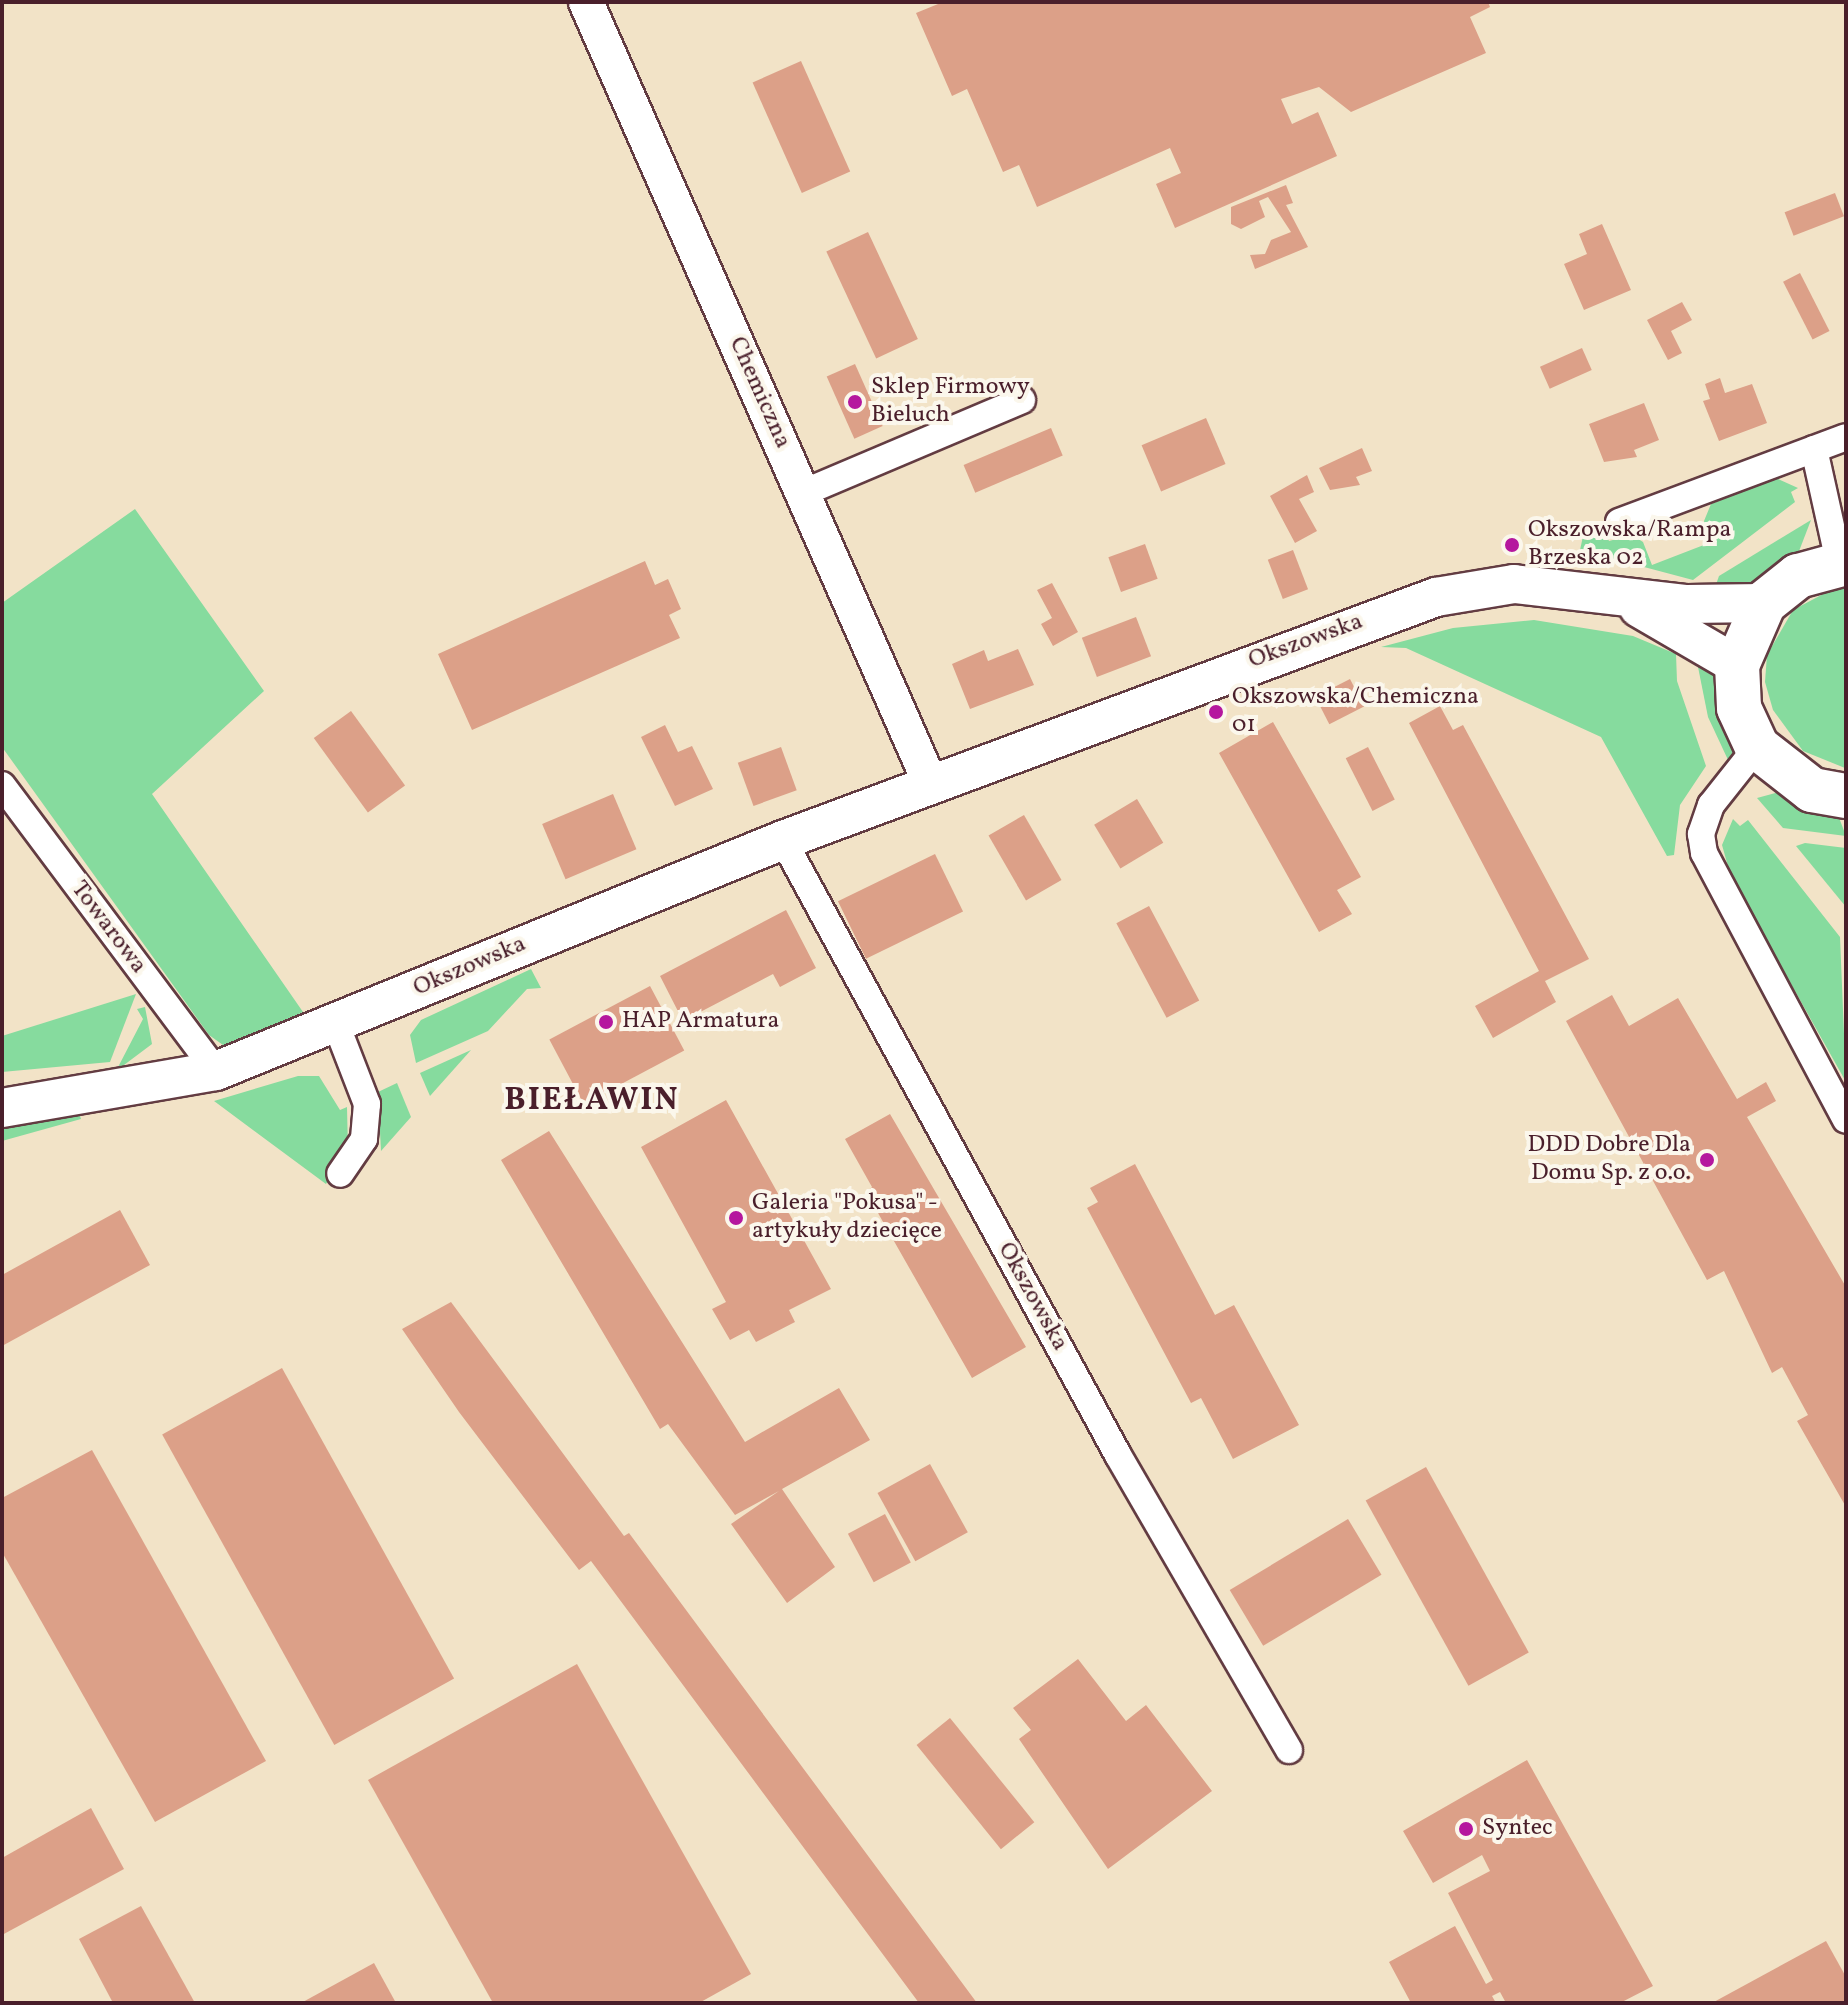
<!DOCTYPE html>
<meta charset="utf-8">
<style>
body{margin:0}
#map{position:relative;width:1848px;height:2005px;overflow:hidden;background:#f2e3c7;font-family:Vollkorn,serif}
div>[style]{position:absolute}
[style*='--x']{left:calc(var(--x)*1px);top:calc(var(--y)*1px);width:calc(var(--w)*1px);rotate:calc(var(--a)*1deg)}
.green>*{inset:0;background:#86db9e}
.building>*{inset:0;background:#dca088;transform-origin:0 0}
.roads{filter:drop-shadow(2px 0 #633c42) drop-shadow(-2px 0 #633c42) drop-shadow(0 2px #633c42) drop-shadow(0 -2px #633c42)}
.minor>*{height:26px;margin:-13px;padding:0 13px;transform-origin:13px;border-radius:13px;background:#fff}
.tertiary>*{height:34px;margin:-17px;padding:0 17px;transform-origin:17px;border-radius:17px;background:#fff}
.secondary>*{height:38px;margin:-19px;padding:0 19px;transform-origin:19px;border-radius:19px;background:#fff}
.trunk>*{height:44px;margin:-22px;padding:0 22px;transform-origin:22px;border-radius:22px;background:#fff}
.dots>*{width:22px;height:22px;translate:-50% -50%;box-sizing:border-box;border:4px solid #fbf7ec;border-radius:50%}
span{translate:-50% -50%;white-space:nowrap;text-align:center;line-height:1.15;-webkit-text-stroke:8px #fbf7ec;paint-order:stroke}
.poi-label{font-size:24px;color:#4a1f2b}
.left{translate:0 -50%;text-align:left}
.right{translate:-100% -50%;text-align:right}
.street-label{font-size:24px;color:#4a1f2b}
.district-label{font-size:32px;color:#4a1f2b;font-weight:700;letter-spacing:2px}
.frame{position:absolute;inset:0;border:4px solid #4a1f2b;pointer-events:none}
</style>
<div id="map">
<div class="green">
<div style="clip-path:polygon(1776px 478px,1798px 488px,1791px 492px,1795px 502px,1693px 580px,1580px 550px,1585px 527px,1601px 521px,1609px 541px,1632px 535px,1643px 542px,1652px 565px,1709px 543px,1704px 521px,1711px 504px)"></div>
<div style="clip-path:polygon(135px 509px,264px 691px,152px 794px,303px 1012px,230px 1050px,209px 1035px,2px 747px,2px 603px)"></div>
<div style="clip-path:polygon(1811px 520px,1796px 559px,1757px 587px,1713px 593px,1719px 576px)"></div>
<div style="clip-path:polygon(1846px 582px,1846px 752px,1845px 768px,1803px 751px,1773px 710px,1765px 682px,1767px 655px,1793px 610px)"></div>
<div style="clip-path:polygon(1534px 620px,1633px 636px,1676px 654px,1677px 681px,1706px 766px,1680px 805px,1674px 855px,1667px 856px,1601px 737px,1406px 648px,1381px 647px,1453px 628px)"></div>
<div style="clip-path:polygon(1696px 657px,1715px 664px,1734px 750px,1729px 762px,1708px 717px)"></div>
<div style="clip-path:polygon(1783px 791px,1838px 815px,1846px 836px,1783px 828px,1757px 798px)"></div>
<div style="clip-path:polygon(1733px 819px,1740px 826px,1748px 820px,1840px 937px,1846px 1082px,1731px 877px,1722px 845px)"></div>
<div style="clip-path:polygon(1805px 843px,1846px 848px,1846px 907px,1796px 846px)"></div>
<div style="clip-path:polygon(531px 969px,541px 988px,527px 989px,488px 1031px,416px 1063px,410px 1035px,421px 1020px)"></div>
<div style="clip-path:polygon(136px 994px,110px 1062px,2px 1072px,2px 1036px)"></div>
<div style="clip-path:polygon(145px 1007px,152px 1044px,116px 1071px,143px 1019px,137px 1009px)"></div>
<div style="clip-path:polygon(471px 1050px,430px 1096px,420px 1073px)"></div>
<div style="clip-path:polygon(298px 1076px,319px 1076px,340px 1110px,347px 1107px,348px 1150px,326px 1184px,214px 1101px)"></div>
<div style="clip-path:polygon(397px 1083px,411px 1117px,381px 1151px,378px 1092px)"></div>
<div style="clip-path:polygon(79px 1113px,81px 1119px,2px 1141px,2px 1127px)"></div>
</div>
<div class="building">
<div style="clip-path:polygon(943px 2px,1488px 2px,1490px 7px,1470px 17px,1486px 53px,1351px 112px,1319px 87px,1281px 99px,1292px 124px,1318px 112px,1337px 156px,1175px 228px,1156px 184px,1181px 173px,1170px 148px,1037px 207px,1019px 165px,1003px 172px,967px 89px,952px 96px,916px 13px)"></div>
<div style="left:801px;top:61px;width:121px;height:53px;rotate:66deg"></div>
<div style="clip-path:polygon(1286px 185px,1293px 203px,1286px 205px,1308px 247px,1255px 269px,1250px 255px,1265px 254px,1271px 240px,1291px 232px,1268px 197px,1259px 201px,1265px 217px,1241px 229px,1231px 224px,1231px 207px)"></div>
<div style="left:1835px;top:193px;width:25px;height:54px;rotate:69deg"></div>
<div style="clip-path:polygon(1602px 224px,1631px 290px,1584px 310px,1564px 264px,1587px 254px,1579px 234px)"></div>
<div style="left:868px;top:232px;width:118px;height:46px;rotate:65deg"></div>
<div style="left:1800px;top:273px;width:65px;height:19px;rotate:63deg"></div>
<div style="clip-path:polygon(1682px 302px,1692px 320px,1671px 331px,1682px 353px,1668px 360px,1647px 320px)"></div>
<div style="left:1582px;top:348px;width:24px;height:46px;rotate:66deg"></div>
<div style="left:855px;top:364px;width:68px;height:31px;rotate:66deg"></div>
<div style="clip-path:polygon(1720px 378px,1725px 393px,1752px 384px,1767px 423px,1719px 441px,1703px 401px,1710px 399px,1705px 384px)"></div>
<div style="clip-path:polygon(1644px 403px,1659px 440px,1634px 450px,1637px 457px,1604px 462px,1589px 424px)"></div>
<div style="left:1206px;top:418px;width:50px;height:70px;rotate:67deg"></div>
<div style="left:1051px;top:428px;width:30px;height:95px;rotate:67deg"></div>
<div style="clip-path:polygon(1362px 448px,1372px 471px,1356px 477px,1360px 485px,1330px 490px,1319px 468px)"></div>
<div style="clip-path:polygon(1307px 475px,1314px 492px,1299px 499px,1317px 531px,1295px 543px,1270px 496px)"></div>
<div style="left:1145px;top:544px;width:37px;height:39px;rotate:70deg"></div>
<div style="left:1293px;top:550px;width:42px;height:27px;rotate:69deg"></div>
<div style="clip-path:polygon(645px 561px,655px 585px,668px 579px,681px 609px,669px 615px,680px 638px,472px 730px,438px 654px)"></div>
<div style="clip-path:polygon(1052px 583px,1078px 632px,1053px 646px,1041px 624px,1052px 618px,1037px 590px)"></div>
<div style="left:1136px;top:617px;width:42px;height:58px;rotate:69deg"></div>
<div style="clip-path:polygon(1018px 649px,1034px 685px,970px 709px,952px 664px,984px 650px,988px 661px)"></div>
<div style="left:1350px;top:679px;width:31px;height:39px;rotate:63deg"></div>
<div style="clip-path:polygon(1440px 706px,1453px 730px,1463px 725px,1589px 959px,1545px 981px,1556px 1002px,1493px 1038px,1475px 1006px,1539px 971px,1409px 723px)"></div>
<div style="left:351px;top:711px;width:92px;height:46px;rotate:54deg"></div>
<div style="clip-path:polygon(1273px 722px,1361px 877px,1337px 890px,1352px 914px,1319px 932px,1219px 753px)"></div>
<div style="clip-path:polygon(665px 725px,678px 752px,692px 746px,713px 789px,675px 806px,641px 737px)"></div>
<div style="left:781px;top:747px;width:46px;height:46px;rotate:70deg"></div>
<div style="left:1368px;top:747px;width:59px;height:25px;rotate:63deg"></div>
<div style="left:613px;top:794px;width:60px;height:77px;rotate:67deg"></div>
<div style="left:1137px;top:799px;width:51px;height:50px;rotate:59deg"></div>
<div style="left:1024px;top:815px;width:75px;height:41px;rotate:60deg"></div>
<div style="left:935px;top:854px;width:64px;height:108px;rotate:64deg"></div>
<div style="left:1149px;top:906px;width:107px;height:37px;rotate:62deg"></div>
<div style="clip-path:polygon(786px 910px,816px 968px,780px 987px,773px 974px,683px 1021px,660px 976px)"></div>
<div style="left:650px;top:986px;width:73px;height:114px;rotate:62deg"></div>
<div style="clip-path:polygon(1612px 995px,1629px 1026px,1678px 998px,1737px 1099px,1766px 1082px,1776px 1101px,1747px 1117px,1846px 1287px,1846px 1507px,1797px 1421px,1808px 1415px,1782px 1367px,1772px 1373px,1724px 1271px,1707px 1280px,1566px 1021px)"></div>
<div style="clip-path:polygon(726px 1100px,831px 1289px,789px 1310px,795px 1322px,756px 1342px,749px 1330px,730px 1340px,712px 1309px,726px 1302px,641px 1147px)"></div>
<div style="clip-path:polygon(890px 1114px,1026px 1347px,972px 1378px,866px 1192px,872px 1187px,845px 1139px)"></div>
<div style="clip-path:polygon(549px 1131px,745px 1442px,839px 1388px,870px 1440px,782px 1489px,835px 1567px,787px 1603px,731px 1524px,779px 1491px,735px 1515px,668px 1424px,660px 1429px,501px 1160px)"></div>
<div style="clip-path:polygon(1135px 1164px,1215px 1315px,1234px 1305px,1299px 1425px,1233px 1459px,1201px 1398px,1191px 1403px,1087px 1208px,1098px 1202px,1090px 1188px)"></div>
<div style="clip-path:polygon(120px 1210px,150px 1265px,2px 1346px,2px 1275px)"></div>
<div style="clip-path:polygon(451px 1302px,624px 1536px,629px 1533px,977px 2003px,919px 2003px,591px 1561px,579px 1570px,459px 1412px,402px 1329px)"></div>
<div style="left:282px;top:1368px;width:355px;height:137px;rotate:61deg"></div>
<div style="clip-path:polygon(92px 1450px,266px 1761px,155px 1822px,2px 1552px,2px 1498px)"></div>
<div style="left:930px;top:1464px;width:78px;height:60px;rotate:61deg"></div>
<div style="left:1426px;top:1467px;width:212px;height:69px;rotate:61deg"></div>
<div style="left:885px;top:1514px;width:55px;height:42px;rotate:62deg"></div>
<div style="left:1348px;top:1519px;width:65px;height:138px;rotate:59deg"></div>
<div style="clip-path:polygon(1078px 1659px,1126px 1721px,1146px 1705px,1212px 1791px,1108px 1869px,1019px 1739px,1031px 1730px,1013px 1708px)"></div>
<div style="clip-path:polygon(577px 1664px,751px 1974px,699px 2003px,493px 2003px,368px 1780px)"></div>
<div style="left:950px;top:1718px;width:134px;height:43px;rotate:51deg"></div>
<div style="clip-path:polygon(1527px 1760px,1653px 1986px,1620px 2003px,1506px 2003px,1500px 1992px,1492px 1996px,1496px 2003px,1411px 2003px,1389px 1962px,1455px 1926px,1486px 1984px,1493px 1980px,1448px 1893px,1490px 1871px,1482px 1855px,1433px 1883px,1403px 1831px)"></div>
<div style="clip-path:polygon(91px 1808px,124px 1869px,2px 1935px,2px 1858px)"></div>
<div style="clip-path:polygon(141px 1906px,195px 2003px,113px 2003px,79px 1939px)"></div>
<div style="clip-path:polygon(1826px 1941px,1846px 1977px,1846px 2003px,1712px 2003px)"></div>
<div style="clip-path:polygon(374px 1963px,396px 2003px,301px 2003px)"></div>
</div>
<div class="roads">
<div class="minor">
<div style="--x:1814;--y:449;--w:116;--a:77.5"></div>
<div style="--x:803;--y:493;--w:238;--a:-23"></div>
<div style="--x:1619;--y:522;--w:242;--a:-20.5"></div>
<div style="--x:1757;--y:747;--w:74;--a:128.4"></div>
<div style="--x:1711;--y:805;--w:31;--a:109"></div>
<div style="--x:1701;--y:834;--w:19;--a:81"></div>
<div style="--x:1704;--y:853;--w:302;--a:62"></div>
<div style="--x:2;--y:785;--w:357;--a:53.2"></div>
<div style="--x:783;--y:840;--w:700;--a:61.42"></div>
<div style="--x:1118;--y:1455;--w:341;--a:59.9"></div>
<div style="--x:336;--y:1024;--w:86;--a:68.8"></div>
<div style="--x:367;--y:1104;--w:35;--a:95"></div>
<div style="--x:364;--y:1139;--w:42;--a:124.4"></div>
</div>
<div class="tertiary">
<div style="--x:586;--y:2;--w:856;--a:66.22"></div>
</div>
<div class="secondary">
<div style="--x:1639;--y:608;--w:113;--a:30.2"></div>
<div style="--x:2;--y:1108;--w:217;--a:-9.8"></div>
<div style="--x:216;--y:1071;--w:612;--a:-22.17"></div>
<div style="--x:783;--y:840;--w:697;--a:-20.41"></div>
<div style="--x:1436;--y:597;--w:79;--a:-9.5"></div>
<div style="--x:1514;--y:584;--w:174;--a:6.6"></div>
<div style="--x:1687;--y:604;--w:77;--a:-0.7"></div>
</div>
<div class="trunk">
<div style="--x:1846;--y:563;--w:50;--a:164.8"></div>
<div style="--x:1798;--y:576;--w:43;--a:141.5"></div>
<div style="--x:1764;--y:603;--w:68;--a:113.5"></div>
<div style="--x:1737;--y:665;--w:43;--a:87.3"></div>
<div style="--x:1739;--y:708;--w:43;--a:65.2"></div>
<div style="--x:1757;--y:747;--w:70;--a:38"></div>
<div style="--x:1812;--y:790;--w:35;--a:10"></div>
</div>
</div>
<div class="dots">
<div style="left:855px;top:402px;background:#b5179e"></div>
<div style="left:1512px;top:545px;background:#b5179e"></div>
<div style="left:1216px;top:712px;background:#b5179e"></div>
<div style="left:606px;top:1022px;background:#b5179e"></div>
<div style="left:1707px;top:1160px;background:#b5179e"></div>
<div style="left:736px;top:1218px;background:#b5179e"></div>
<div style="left:1466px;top:1829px;background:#b5179e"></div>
</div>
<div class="poi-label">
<span class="left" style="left:871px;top:402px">Sklep Firmowy<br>Bieluch</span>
<span class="left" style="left:1528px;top:545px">Okszowska/Rampa<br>Brzeska 02</span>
<span class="left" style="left:1232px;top:712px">Okszowska/Chemiczna<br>01</span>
<span class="left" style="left:622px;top:1022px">HAP Armatura</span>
<span class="right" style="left:1691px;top:1160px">DDD Dobre Dla<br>Domu Sp. z o.o.</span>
<span class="left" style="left:752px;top:1218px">Galeria "Pokusa" -<br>artykuły dziecięce</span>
<span class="left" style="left:1482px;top:1829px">Syntec</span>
</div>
<div class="street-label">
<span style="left:759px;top:393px;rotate:66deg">Chemiczna</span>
<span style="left:1306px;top:642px;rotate:-20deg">Okszowska</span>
<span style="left:108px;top:928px;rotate:53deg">Towarowa</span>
<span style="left:470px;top:967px;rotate:-23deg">Okszowska</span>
<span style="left:1032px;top:1297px;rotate:61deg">Okszowska</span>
</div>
<div class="district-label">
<span style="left:592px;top:1101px">BIEŁAWIN</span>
</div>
<div class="frame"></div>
</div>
